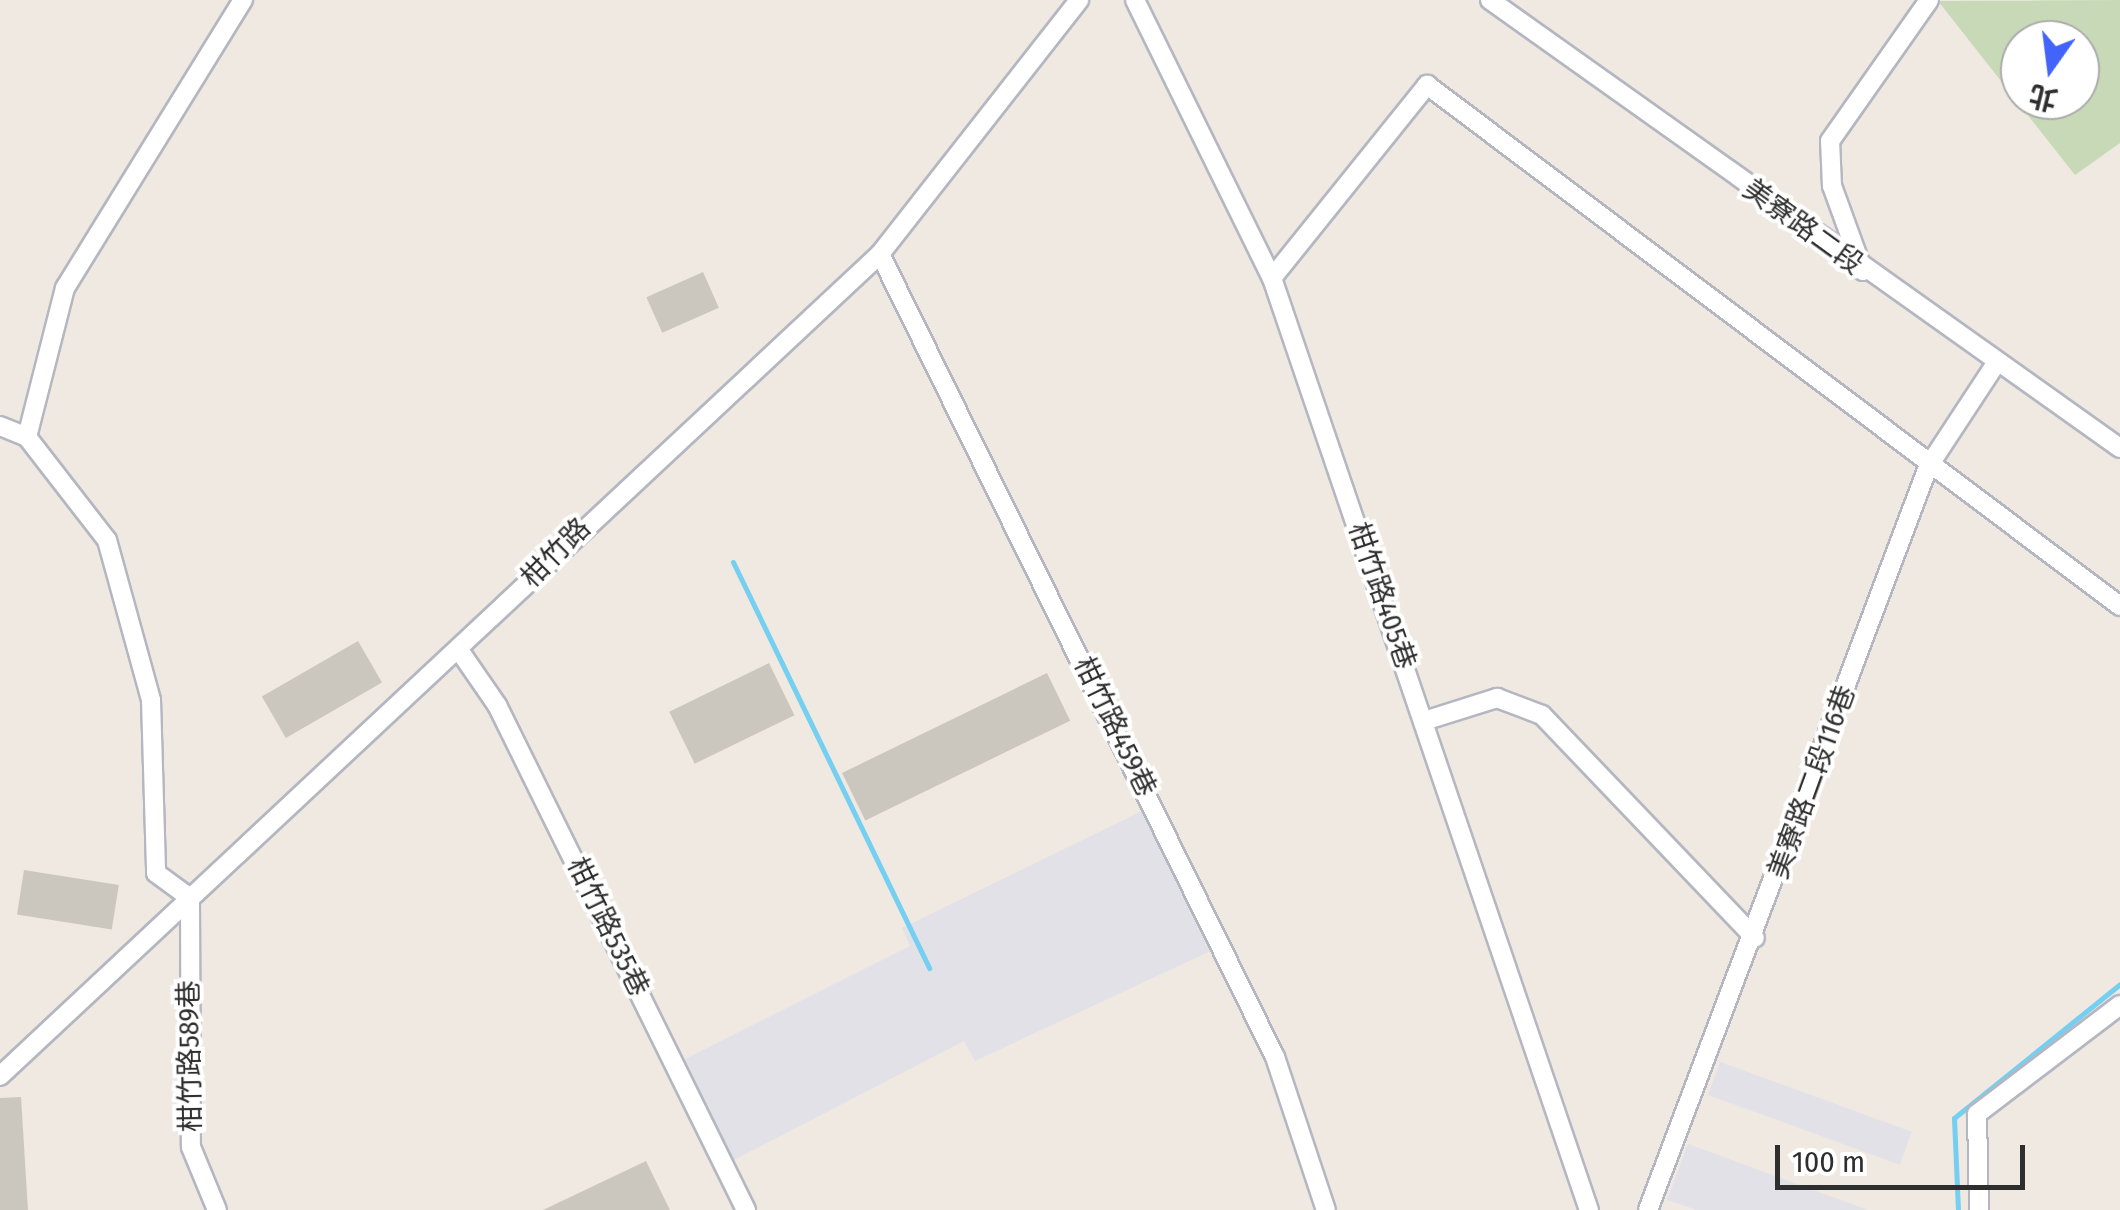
<!DOCTYPE html>
<meta charset="utf-8">
<style>
body{margin:0}
#map{position:relative;width:2120px;height:1210px;overflow:hidden;background:#efe9e1;font-family:"Fira Sans Condensed","Noto Sans TC",sans-serif}
div>[style]{position:absolute}
[style*='--x']{left:calc(var(--x)*1px);top:calc(var(--y)*1px);width:calc(var(--w)*1px);rotate:calc(var(--a)*1deg)}
.industrial>*{inset:0;background:#e3e1e8;transform-origin:0 0}
.cemetery>*{inset:0;background:#c8d9b8}
.stream>*{height:5px;margin:-2.5px;padding:0 2.5px;transform-origin:2.5px;border-radius:2.5px;background:#75cff0}
.building>*{inset:0;background:#cbc7bf;transform-origin:0 0}
.roads{filter:drop-shadow(2px 0 #b4b7c1) drop-shadow(-2px 0 #b4b7c1) drop-shadow(0 2px #b4b7c1) drop-shadow(0 -2px #b4b7c1)}
.minor>*{height:18px;margin:-9px;padding:0 9px;transform-origin:9px;border-radius:9px;background:#fff}
span{translate:-50% -50%;white-space:nowrap;text-align:center;line-height:1.15;-webkit-text-stroke:8px #fff;paint-order:stroke}
.street-label{font-size:28px;color:#2e2e2e}
.north{position:absolute;left:2000px;top:20px;width:100px;height:100px;box-sizing:border-box;background:#fff;border:2px solid #ababab;border-radius:50%;rotate:194deg;font-size:28px;font-weight:700;line-height:40px;text-align:center;color:#2e2e2e}
.north::after{content:'';display:block;margin:auto;width:35px;height:45px;background:#4264fb;clip-path:polygon(50% 0,100% 100%,50% 72%,0 100%)}
.scale{position:absolute;left:1775px;top:1145px;width:250px;height:45px;box-sizing:border-box;border:5px solid #2e2e2e;border-top:0;padding-left:12px;font-size:30px;line-height:35px;white-space:nowrap;color:#2e2e2e;-webkit-text-stroke:8px #fff;paint-order:stroke}
</style>
<div id="map">
<div class="industrial">
<div style="clip-path:polygon(1142px 811px,1217px 948px,975px 1061px,964px 1041px,730px 1162px,677px 1063px,910px 946px,902px 928px)"></div>
<div style="left:1720px;top:1062px;width:204px;height:35px;rotate:20deg"></div>
<div style="clip-path:polygon(1688px 1144px,1868px 1210px,1697px 1210px,1667px 1200px)"></div>
</div>
<div class="cemetery">
<div style="clip-path:polygon(evenodd,2120px 0,2120px 143px,2075px 175px,1938px 1px,2120px 0,2020px 40px,2080px 40px,2080px 100px,2020px 100px,2020px 40px)"></div>
</div>
<div class="stream">
<div style="--x:733;--y:562;--w:451;--a:64.2"></div>
<div style="--x:1958;--y:1210;--w:92;--a:-92.5"></div>
<div style="--x:1954;--y:1118;--w:213;--a:-38.9"></div>
</div>
<div class="building">
<div style="left:703px;top:272px;width:39px;height:62px;rotate:66deg"></div>
<div style="left:358px;top:641px;width:48px;height:111px;rotate:60deg"></div>
<div style="left:769px;top:663px;width:58px;height:111px;rotate:64deg"></div>
<div style="left:1047px;top:673px;width:53px;height:228px;rotate:64deg"></div>
<div style="left:24px;top:870px;width:96px;height:45px;rotate:9deg"></div>
<div style="clip-path:polygon(21px 1097px,28px 1210px,0 1210px,0 1098px)"></div>
<div style="clip-path:polygon(646px 1161px,670px 1210px,543px 1210px)"></div>
</div>
<div class="roads">
<div class="minor">
<div style="--x:1135;--y:0;--w:310;--a:63.8"></div>
<div style="--x:1272;--y:278;--w:984;--a:71.22"></div>
<div style="--x:1490;--y:0;--w:773;--a:35.42"></div>
<div style="--x:880;--y:254;--w:895;--a:63.81"></div>
<div style="--x:1275;--y:1057;--w:161;--a:71.6"></div>
<div style="--x:1863;--y:271;--w:90;--a:-110"></div>
<div style="--x:1832;--y:186;--w:45;--a:-92.5"></div>
<div style="--x:1830;--y:141;--w:172;--a:-54.9"></div>
<div style="--x:1272;--y:278;--w:248;--a:-51.2"></div>
<div style="--x:1427;--y:85;--w:867;--a:36.94"></div>
<div style="--x:0;--y:426;--w:29;--a:22"></div>
<div style="--x:27;--y:437;--w:130;--a:52.2"></div>
<div style="--x:107;--y:540;--w:166;--a:74.6"></div>
<div style="--x:151;--y:700;--w:173;--a:88.3"></div>
<div style="--x:156;--y:873;--w:42;--a:36.3"></div>
<div style="--x:190;--y:898;--w:249;--a:89.8"></div>
<div style="--x:191;--y:1147;--w:68;--a:67.6"></div>
<div style="--x:27;--y:437;--w:154;--a:-75.7"></div>
<div style="--x:65;--y:288;--w:339;--a:-58.3"></div>
<div style="--x:459;--y:650;--w:67;--a:55.4"></div>
<div style="--x:497;--y:705;--w:563;--a:63.75"></div>
<div style="--x:1424;--y:721;--w:77;--a:-17.5"></div>
<div style="--x:1497;--y:698;--w:48;--a:20.7"></div>
<div style="--x:1542;--y:715;--w:308;--a:46.3"></div>
<div style="--x:0;--y:1076;--w:1204;--a:-43.05"></div>
<div style="--x:880;--y:254;--w:323;--a:-51.9"></div>
<div style="--x:1648;--y:1210;--w:794;--a:-69.35"></div>
<div style="--x:1928;--y:467;--w:122;--a:-56.7"></div>
<div style="--x:1979;--y:1210;--w:96;--a:-91.2"></div>
<div style="--x:1977;--y:1114;--w:180;--a:-37.3"></div>
</div>
</div>
<div class="street-label">
<span style="left:1803px;top:227px;rotate:36deg">美寮路二段</span>
<span style="left:556px;top:553px;rotate:-45deg">柑竹路</span>
<span style="left:1382px;top:596px;rotate:71deg">柑竹路405巷</span>
<span style="left:1115px;top:727px;rotate:64deg">柑竹路459巷</span>
<span style="left:1812px;top:782px;rotate:-70deg">美寮路二段116巷</span>
<span style="left:608px;top:927px;rotate:64deg">柑竹路535巷</span>
<span style="left:190px;top:1056px;rotate:-91deg">柑竹路589巷</span>
</div>
<div class="north">北</div>
<div class="scale">100 m</div>
</div>
